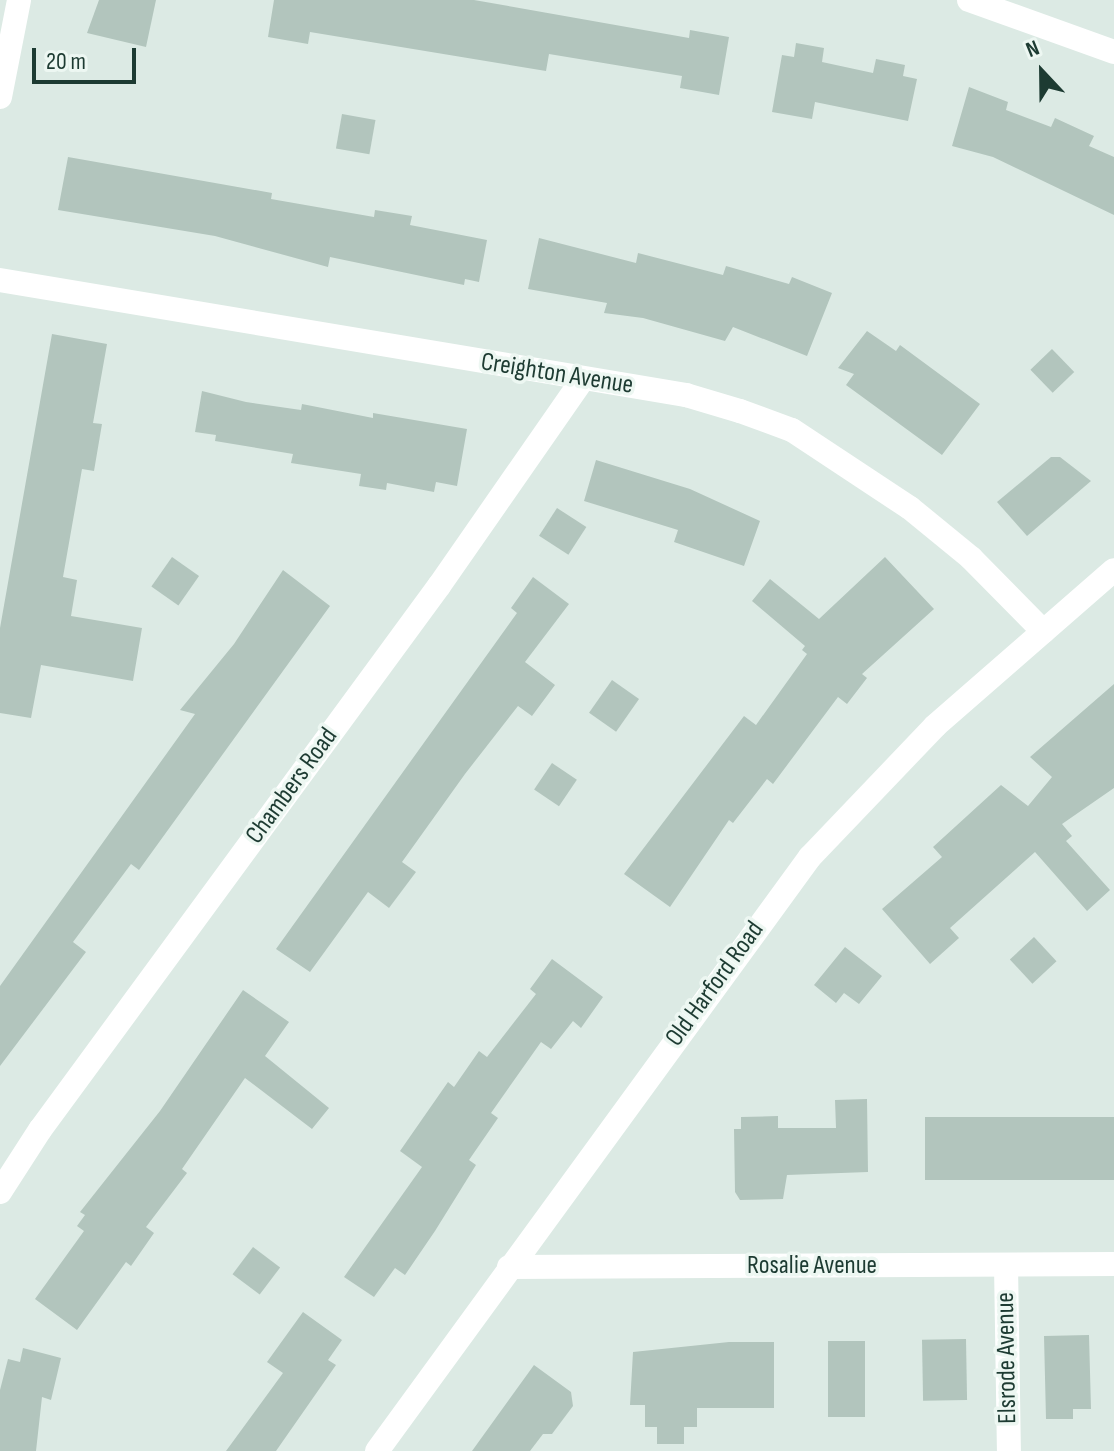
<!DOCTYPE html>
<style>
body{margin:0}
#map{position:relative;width:1114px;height:1451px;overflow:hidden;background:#dceae4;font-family:"Sofia Sans Condensed",sans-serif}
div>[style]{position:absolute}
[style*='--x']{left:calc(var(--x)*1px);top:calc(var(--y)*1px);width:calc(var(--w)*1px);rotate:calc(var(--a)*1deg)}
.building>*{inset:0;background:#b2c5bd;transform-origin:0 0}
.minor>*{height:24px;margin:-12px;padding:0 12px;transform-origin:12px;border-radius:12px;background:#fff}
span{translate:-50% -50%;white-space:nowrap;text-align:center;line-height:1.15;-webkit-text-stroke:7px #edf7f2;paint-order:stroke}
.street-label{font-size:26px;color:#1d3b32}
.north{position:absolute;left:1002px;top:32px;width:80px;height:80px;-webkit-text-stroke:6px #edf7f2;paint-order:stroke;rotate:338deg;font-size:22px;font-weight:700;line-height:32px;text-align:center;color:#1d3b32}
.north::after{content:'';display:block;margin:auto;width:28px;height:36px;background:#1d3b32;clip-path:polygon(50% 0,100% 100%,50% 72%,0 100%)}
.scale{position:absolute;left:32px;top:48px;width:104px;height:36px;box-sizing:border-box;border:4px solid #1d3b32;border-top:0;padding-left:10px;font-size:24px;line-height:28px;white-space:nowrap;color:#1d3b32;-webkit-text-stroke:6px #edf7f2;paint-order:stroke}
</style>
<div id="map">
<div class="building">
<div style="clip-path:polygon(99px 0,156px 0,146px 47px,87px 33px)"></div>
<div style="clip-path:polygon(274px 0,474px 0,689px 38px,690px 30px,729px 37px,719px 95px,680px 88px,682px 76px,549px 54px,546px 71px,310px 32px,308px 44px,268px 37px)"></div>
<div style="clip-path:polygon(796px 43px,824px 48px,822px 62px,873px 73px,876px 59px,905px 65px,903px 76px,917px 79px,908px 121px,815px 102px,812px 119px,772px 112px,782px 55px,794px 57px)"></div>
<div style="clip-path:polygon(969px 87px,1008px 102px,1006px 110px,1051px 127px,1055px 118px,1094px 136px,1089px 146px,1114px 157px,1114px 215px,993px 157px,952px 146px)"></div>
<div style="left:342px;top:114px;width:34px;height:35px;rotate:10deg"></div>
<div style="clip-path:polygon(68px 157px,272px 193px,271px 199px,374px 217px,375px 210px,412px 216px,410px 225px,487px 240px,479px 282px,465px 279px,464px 285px,330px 257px,328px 267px,215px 236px,58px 210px)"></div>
<div style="clip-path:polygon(539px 238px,636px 263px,638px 253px,723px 275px,726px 266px,789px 284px,792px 277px,832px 293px,807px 356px,733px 327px,725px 341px,643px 318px,604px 313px,607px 303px,528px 289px)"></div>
<div style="clip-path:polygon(867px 331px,896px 351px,900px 345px,980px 404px,942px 455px,846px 385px,854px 374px,838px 368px)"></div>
<div style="clip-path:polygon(52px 334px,107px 344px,93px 423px,102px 424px,94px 471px,82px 469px,63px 577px,77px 580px,71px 616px,142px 628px,133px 681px,41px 665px,31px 718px,0 713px,0 628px)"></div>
<div style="left:1052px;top:349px;width:32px;height:30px;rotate:46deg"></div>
<div style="clip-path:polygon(202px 391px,246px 402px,301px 410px,302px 404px,373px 418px,373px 413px,467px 429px,457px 486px,436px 482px,434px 492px,387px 483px,386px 490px,359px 486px,361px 474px,291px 463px,293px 454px,215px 441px,216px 435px,195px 432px)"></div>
<div style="clip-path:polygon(1051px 457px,1060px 457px,1091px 481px,1027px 536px,997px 502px)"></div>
<div style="clip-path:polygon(596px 460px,690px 489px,760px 521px,744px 566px,674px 542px,678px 530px,584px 501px)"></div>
<div style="left:557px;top:508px;width:35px;height:33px;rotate:33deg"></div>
<div style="left:172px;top:557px;width:33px;height:36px;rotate:35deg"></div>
<div style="clip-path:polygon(885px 557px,934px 609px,862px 674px,867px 678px,847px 704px,838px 697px,773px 784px,767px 779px,733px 823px,729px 820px,670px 907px,624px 874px,744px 716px,756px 725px,807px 654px,802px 650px,805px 646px,752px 601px,770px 579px,819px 619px)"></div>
<div style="clip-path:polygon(283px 570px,330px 606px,139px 870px,131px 864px,73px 942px,86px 952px,0 1066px,0 986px,195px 714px,180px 710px,234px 644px)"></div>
<div style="clip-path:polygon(533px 577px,569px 604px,525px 662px,555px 685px,532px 716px,518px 706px,465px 774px,402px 862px,416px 872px,389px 908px,368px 892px,310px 972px,276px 949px,517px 613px,511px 608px)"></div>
<div style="left:612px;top:680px;width:33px;height:40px;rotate:35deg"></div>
<div style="clip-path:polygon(1114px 684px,1114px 788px,1062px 824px,1072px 836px,1066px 841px,1110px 890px,1087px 911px,1035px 852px,950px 928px,959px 938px,930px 964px,882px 909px,942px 857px,933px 847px,1001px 785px,1028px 806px,1052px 777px,1030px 757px)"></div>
<div style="left:552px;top:763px;width:30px;height:32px;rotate:34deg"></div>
<div style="left:1034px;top:937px;width:33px;height:33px;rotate:47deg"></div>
<div style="clip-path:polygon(845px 947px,882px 976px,859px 1004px,844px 993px,836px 1003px,814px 985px)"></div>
<div style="clip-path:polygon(552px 959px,603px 997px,581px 1028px,573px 1021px,551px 1049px,541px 1042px,491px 1113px,498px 1118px,469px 1160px,476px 1165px,435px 1231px,405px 1275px,395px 1268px,374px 1297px,344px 1277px,422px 1167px,400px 1151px,448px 1082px,454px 1087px,479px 1051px,487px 1057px,536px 994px,530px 989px)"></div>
<div style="clip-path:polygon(243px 990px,289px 1022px,265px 1056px,329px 1108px,312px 1129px,245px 1078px,182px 1169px,187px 1173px,146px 1227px,154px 1233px,131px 1266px,126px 1262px,77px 1330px,35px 1299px,84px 1231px,77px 1226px,85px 1215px,80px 1212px,160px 1111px)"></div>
<div style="clip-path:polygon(867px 1099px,868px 1172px,787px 1175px,783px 1199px,740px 1200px,735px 1192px,734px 1129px,741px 1129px,741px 1117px,778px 1116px,778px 1128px,836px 1128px,835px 1100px)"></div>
<div style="left:1114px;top:1117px;width:63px;height:189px;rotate:90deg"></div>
<div style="left:253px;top:1247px;width:34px;height:34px;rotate:37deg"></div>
<div style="clip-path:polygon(303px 1312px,342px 1340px,328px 1360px,336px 1365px,276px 1451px,226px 1451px,283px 1373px,267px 1362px)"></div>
<div style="clip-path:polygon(1089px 1335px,1091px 1409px,1073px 1409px,1073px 1419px,1046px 1419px,1044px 1336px)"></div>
<div style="left:966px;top:1339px;width:61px;height:44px;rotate:89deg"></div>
<div style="left:828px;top:1341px;width:37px;height:76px"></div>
<div style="clip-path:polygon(729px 1342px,774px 1342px,774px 1408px,697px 1408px,697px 1427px,684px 1427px,684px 1444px,657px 1444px,657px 1427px,645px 1427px,645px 1405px,630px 1405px,633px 1352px)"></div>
<div style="clip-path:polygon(23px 1348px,61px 1358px,51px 1400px,42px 1397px,36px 1451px,0 1451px,0 1390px,8px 1359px,20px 1362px)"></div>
<div style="clip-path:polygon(534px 1365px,571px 1392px,573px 1406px,552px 1434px,543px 1434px,530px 1451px,472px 1451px)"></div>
</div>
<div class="minor">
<div style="--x:969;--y:0;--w:154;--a:19.7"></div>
<div style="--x:0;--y:97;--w:99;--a:-78.9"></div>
<div style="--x:0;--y:280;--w:696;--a:9.52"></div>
<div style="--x:686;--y:395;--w:56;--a:16.5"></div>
<div style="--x:740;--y:411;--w:55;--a:20.1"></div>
<div style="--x:792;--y:430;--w:141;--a:33.5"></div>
<div style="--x:910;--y:508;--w:79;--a:39.3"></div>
<div style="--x:971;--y:558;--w:103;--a:45.4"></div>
<div style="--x:0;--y:1192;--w:74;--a:-57.2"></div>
<div style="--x:40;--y:1130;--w:675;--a:-53.74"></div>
<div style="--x:439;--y:586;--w:252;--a:-55.2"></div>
<div style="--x:1006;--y:1265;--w:186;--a:89.1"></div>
<div style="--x:509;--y:1267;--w:605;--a:-0.28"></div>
<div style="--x:377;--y:1451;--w:735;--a:-53.91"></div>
<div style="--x:810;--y:857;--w:181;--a:-46.3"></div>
<div style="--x:935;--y:726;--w:237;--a:-41.1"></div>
</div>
<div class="street-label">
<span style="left:557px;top:374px;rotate:9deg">Creighton Avenue</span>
<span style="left:292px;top:786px;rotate:-54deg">Chambers Road</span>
<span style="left:715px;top:984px;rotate:-54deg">Old Harford Road</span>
<span style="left:812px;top:1266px">Rosalie Avenue</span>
<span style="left:1007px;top:1358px;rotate:-91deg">Elsrode Avenue</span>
</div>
<div class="north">N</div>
<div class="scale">20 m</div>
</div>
